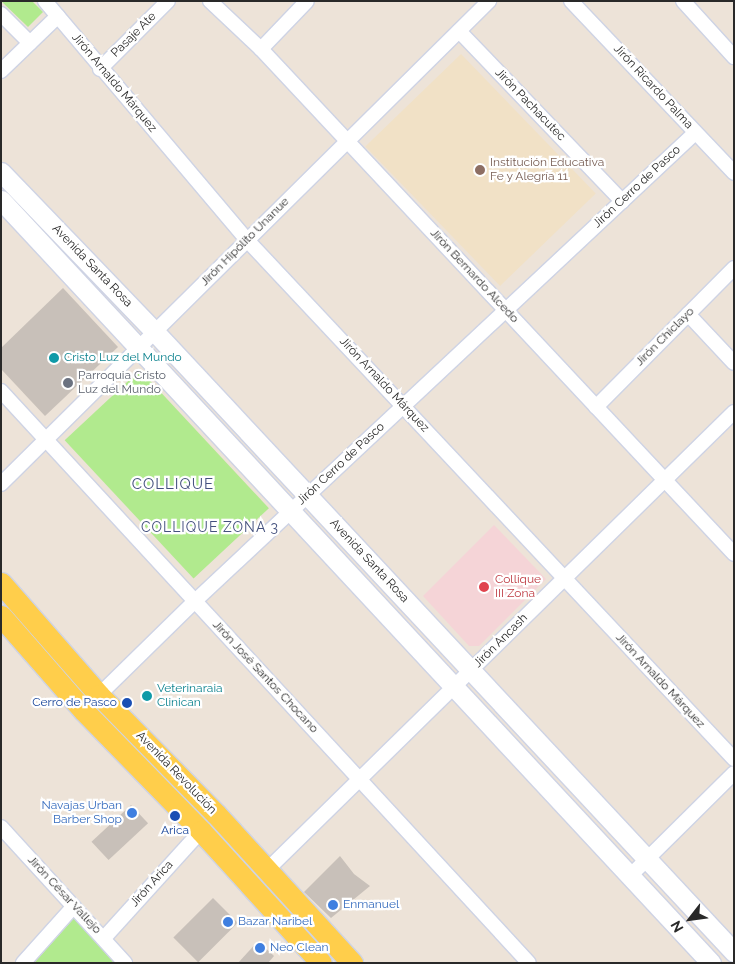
<!DOCTYPE html>
<meta charset="utf-8">
<style>
body{margin:0}
#map{position:relative;width:735px;height:964px;overflow:hidden;background:#ede3d8;font-family:Raleway,sans-serif}
div>[style]{position:absolute}
[style*='--x']{left:calc(var(--x)*1px);top:calc(var(--y)*1px);width:calc(var(--w)*1px);rotate:calc(var(--a)*1deg)}
.education>*{inset:0;background:#f1e1c6;transform-origin:0 0}
.medical>*{inset:0;background:#f5d4d7}
.green>*{inset:0;background:#b1ea8e;transform-origin:0 0}
.building>*{inset:0;background:#c8c0b9;transform-origin:0 0}
.roads{filter:drop-shadow(1px 0 #ced3e4) drop-shadow(-1px 0 #ced3e4) drop-shadow(0 1px #ced3e4) drop-shadow(0 -1px #ced3e4)}
.street>*{height:14px;margin:-7px;padding:0 7px;transform-origin:7px;border-radius:7px;background:#fff}
.secondary>*{height:19px;margin:-9.5px;padding:0 9.5px;transform-origin:9.5px;border-radius:9.5px;background:#fff}
.primary>*{height:21px;margin:-10.5px;padding:0 10.5px;transform-origin:10.5px;border-radius:10.5px;background:#ffce4b}
.dots>*{width:14px;height:14px;translate:-50% -50%;box-sizing:border-box;border:2px solid #fff;border-radius:50%}
span{translate:-50% -50%;white-space:nowrap;text-align:center;line-height:1.15;-webkit-text-stroke:4.5px #fff;paint-order:stroke}
.street-label{font-size:12px;color:#292929}
.education-label{font-size:12px;color:#785e54}
.left{translate:0 -50%;text-align:left}
.culture-label{font-size:12px;color:#0d838f}
.worship-label{font-size:12px;color:#5b616d}
.health-label{font-size:12px;color:#be3a42}
.transit-label{font-size:12px;color:#164399}
.right{translate:-100% -50%;text-align:right}
.shop-label{font-size:12px;color:#366cbe}
.neighbourhood-label{font-size:14px;color:#44517e;letter-spacing:1px}
.quarter-label{font-size:15px;color:#44517e;letter-spacing:1px}
.frame{position:absolute;inset:0;border:2px solid #292929;pointer-events:none}
.north{position:absolute;left:665px;top:894px;width:50px;height:50px;-webkit-text-stroke:4px #fff;paint-order:stroke;rotate:240deg;font-size:14px;font-weight:700;line-height:20px;text-align:center;color:#292929}
.north::after{content:'';display:block;margin:auto;width:18px;height:22px;background:#292929;clip-path:polygon(50% 0,100% 100%,50% 72%,0 100%)}
</style>
<div id="map">
<div class="education">
<div style="left:461px;top:54px;width:194px;height:133px;rotate:46deg"></div>
</div>
<div class="medical">
<div style="clip-path:polygon(494px 525px,546px 579px,479px 646px,469px 646px,423px 596px)"></div>
</div>
<div class="green">
<div style="clip-path:polygon(1px 1px,32px 1px,43px 12px,28px 27px)"></div>
<div style="left:140px;top:370px;width:189px;height:103px;rotate:47deg"></div>
<div style="clip-path:polygon(75px 917px,114px 963px,34px 963px)"></div>
</div>
<div class="building">
<div style="clip-path:polygon(63px 288px,118px 347px,45px 416px,1px 369px,1px 348px)"></div>
<div style="left:131px;top:805px;width:25px;height:54px;rotate:47deg"></div>
<div style="clip-path:polygon(340px 856px,354px 874px,370px 886px,331px 918px,304px 892px)"></div>
<div style="left:213px;top:898px;width:35px;height:56px;rotate:45deg"></div>
<div style="clip-path:polygon(258px 941px,274px 956px,268px 963px,238px 963px)"></div>
</div>
<div class="roads">
<div class="street">
<div style="--x:45;--y:1;--w:313;--a:49.8"></div>
<div style="--x:247;--y:240;--w:712;--a:46.82"></div>
<div style="--x:210;--y:1;--w:70;--a:43.3"></div>
<div style="--x:261;--y:49;--w:692;--a:46.87"></div>
<div style="--x:571;--y:1;--w:237;--a:46.5"></div>
<div style="--x:683;--y:1;--w:76;--a:47.7"></div>
<div style="--x:1;--y:14;--w:41;--a:45"></div>
<div style="--x:459;--y:31;--w:236;--a:46.2"></div>
<div style="--x:261;--y:49;--w:66;--a:-46.2"></div>
<div style="--x:100;--y:69;--w:96;--a:-45"></div>
<div style="--x:1;--y:71;--w:79;--a:-44"></div>
<div style="--x:688;--y:314;--w:67;--a:46.8"></div>
<div style="--x:1;--y:391;--w:778;--a:47.29"></div>
<div style="--x:596;--y:407;--w:196;--a:-45.2"></div>
<div style="--x:1;--y:484;--w:687;--a:-44.7"></div>
<div style="--x:99;--y:695;--w:134;--a:-44.4"></div>
<div style="--x:195;--y:601;--w:685;--a:-43.11"></div>
<div style="--x:1;--y:827;--w:184;--a:47.6"></div>
<div style="--x:267;--y:870;--w:654;--a:-44.44"></div>
<div style="--x:630;--y:876;--w:146;--a:-44.7"></div>
<div style="--x:104;--y:938;--w:144;--a:-47.8"></div>
<div style="--x:23;--y:963;--w:76;--a:-48.2"></div>
</div>
<div class="secondary">
<div style="--x:1;--y:172;--w:221;--a:46.1"></div>
<div style="--x:154;--y:331;--w:850;--a:46.96"></div>
<div style="--x:1;--y:200;--w:1042;--a:47.06"></div>
</div>
<div class="primary">
<div style="--x:1;--y:583;--w:149;--a:48.8"></div>
<div style="--x:99;--y:695;--w:167;--a:45.5"></div>
<div style="--x:216;--y:814;--w:202;--a:47.6"></div>
<div style="--x:1;--y:616;--w:126;--a:48.9"></div>
<div style="--x:84;--y:711;--w:168;--a:45.7"></div>
<div style="--x:201;--y:831;--w:178;--a:47.7"></div>
</div>
</div>
<div class="dots">
<div style="left:480px;top:170px;background:#8d6e63"></div>
<div style="left:54px;top:358px;background:#0f9aa8"></div>
<div style="left:68px;top:383px;background:#6b7280"></div>
<div style="left:484px;top:587px;background:#e0444e"></div>
<div style="left:147px;top:696px;background:#0f9aa8"></div>
<div style="left:127px;top:703px;background:#1a4fb4"></div>
<div style="left:132px;top:813px;background:#3f7fe0"></div>
<div style="left:175px;top:816px;background:#1a4fb4"></div>
<div style="left:333px;top:905px;background:#3f7fe0"></div>
<div style="left:228px;top:922px;background:#3f7fe0"></div>
<div style="left:260px;top:948px;background:#3f7fe0"></div>
</div>
<div class="street-label">
<span style="left:134px;top:35px;rotate:-45deg">Pasaje Ate</span>
<span style="left:114px;top:83px;rotate:50deg">Jirón Arnaldo Márquez</span>
<span style="left:653px;top:87px;rotate:47deg">Jirón Ricardo Palma</span>
<span style="left:530px;top:105px;rotate:46deg">Jirón Pachacutec</span>
<span style="left:637px;top:187px;rotate:-43deg">Jirón Cerro de Pasco</span>
<span style="left:245px;top:242px;rotate:-45deg">Jirón Hipólito Unanue</span>
<span style="left:92px;top:266px;rotate:46deg">Avenida Santa Rosa</span>
<span style="left:474px;top:276px;rotate:47deg">Jirón Bernardo Alcedo</span>
<span style="left:665px;top:337px;rotate:-45deg">Jirón Chiclayo</span>
<span style="left:384px;top:385px;rotate:47deg">Jirón Arnaldo Márquez</span>
<span style="left:341px;top:464px;rotate:-43deg">Jirón Cerro de Pasco</span>
<span style="left:369px;top:561px;rotate:47deg">Avenida Santa Rosa</span>
<span style="left:501px;top:641px;rotate:-45deg">Jirón Ancash</span>
<span style="left:265px;top:677px;rotate:47deg">Jirón José Santos Chocano</span>
<span style="left:660px;top:681px;rotate:47deg">Jirón Arnaldo Márquez</span>
<span style="left:176px;top:773px;rotate:46deg">Avenida Revolución</span>
<span style="left:152px;top:884px;rotate:-48deg">Jirón Arica</span>
<span style="left:64px;top:895px;rotate:47deg">Jirón César Vallejo</span>
</div>
<div class="education-label">
<span class="left" style="left:490px;top:170px">Institución Educativa<br>Fe y Alegría 11</span>
</div>
<div class="culture-label">
<span class="left" style="left:64px;top:358px">Cristo Luz del Mundo</span>
<span class="left" style="left:157px;top:696px">Veterinaraia<br>Clinican</span>
</div>
<div class="worship-label">
<span class="left" style="left:78px;top:383px">Parroquia Cristo<br>Luz del Mundo</span>
</div>
<div class="health-label">
<span class="left" style="left:495px;top:587px">Collique<br>III Zona</span>
</div>
<div class="transit-label">
<span class="right" style="left:117px;top:703px">Cerro de Pasco</span>
<span style="left:175px;top:831px">Arica</span>
</div>
<div class="shop-label">
<span class="right" style="left:122px;top:813px">Navajas Urban<br>Barber Shop</span>
<span class="left" style="left:343px;top:905px">Enmanuel</span>
<span class="left" style="left:238px;top:922px">Bazar Naribel</span>
<span class="left" style="left:270px;top:948px">Neo Clean</span>
</div>
<div class="neighbourhood-label">
<span style="left:210px;top:527px">COLLIQUE ZONA 3</span>
</div>
<div class="quarter-label">
<span style="left:173px;top:485px">COLLIQUE</span>
</div>
<div class="frame"></div>
<div class="north">N</div>
</div>
